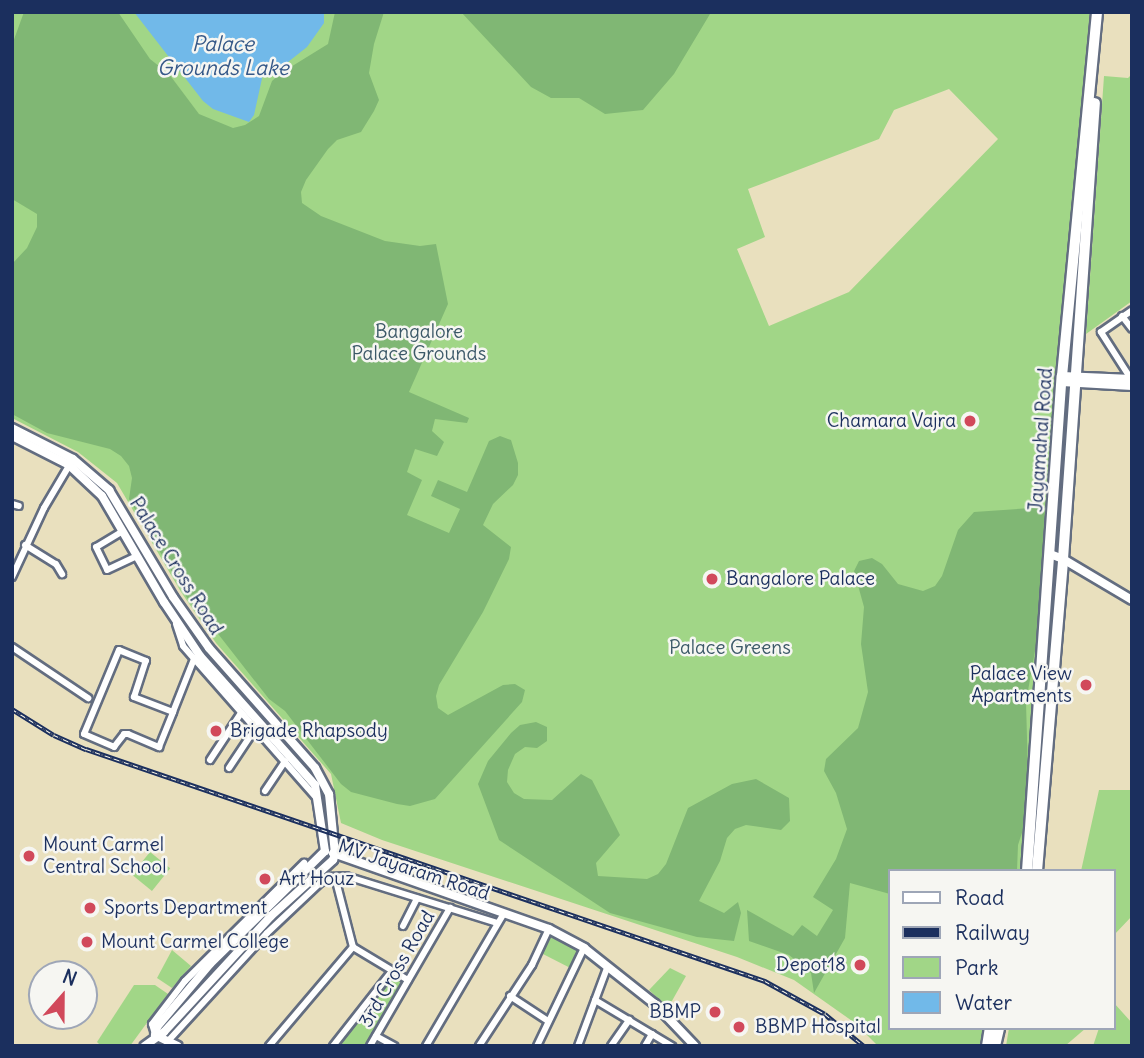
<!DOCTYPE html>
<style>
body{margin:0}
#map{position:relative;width:1144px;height:1058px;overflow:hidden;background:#e9e0be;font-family:Delius,sans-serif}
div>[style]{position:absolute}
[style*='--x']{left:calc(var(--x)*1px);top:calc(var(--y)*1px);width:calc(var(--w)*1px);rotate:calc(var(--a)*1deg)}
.green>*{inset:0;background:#a1d687;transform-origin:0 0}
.forest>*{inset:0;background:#80b774}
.water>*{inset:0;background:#71b9e9}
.roads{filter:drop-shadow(2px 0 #636d80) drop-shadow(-2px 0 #636d80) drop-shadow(0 2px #636d80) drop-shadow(0 -2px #636d80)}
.minor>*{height:6px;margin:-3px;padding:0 3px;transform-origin:3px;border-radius:3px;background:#fff}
.tertiary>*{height:8px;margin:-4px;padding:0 4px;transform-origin:4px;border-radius:4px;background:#fff}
.primary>*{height:10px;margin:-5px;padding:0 5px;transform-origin:5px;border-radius:5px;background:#fff}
.rail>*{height:4.5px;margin-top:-2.25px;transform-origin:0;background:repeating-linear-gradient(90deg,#f6f6f2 0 5px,#1b2f5e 0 10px);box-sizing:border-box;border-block:2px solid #1b2f5e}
.dots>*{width:19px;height:19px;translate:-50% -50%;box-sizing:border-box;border:4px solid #f6f6f2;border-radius:50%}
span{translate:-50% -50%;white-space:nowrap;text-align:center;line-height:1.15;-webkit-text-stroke:5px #f6f6f2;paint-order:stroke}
.park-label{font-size:19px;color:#3c5968}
.poi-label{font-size:19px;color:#1b2f5e}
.right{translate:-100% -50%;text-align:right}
.left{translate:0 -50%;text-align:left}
.street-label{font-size:19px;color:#1b2f5e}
.water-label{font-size:21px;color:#355888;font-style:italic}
.frame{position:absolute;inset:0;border:14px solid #1b2f5e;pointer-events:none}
.legend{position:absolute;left:888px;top:869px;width:228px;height:161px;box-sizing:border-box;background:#f6f6f2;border:2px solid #9ea6b7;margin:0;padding:9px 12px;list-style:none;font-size:21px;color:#1b2f5e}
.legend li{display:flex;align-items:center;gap:14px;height:35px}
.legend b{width:35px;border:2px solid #9ea6b7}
.north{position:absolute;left:28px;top:960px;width:70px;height:70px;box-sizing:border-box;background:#f6f6f2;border:2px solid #9ea6b7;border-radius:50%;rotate:21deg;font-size:19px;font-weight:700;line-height:28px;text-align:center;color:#1b2f5e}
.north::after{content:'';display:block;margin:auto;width:24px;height:32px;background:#d1495b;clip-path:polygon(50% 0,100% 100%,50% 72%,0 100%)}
</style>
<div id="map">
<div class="green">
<div style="clip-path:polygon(evenodd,12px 12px,1090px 12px,1053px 411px,1029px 779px,1020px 871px,890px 871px,890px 1028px,985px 1028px,981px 1046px,878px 1046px,855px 1023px,794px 980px,737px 957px,382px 840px,341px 823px,331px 774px,216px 643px,181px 592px,117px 483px,78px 452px,12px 418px,12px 12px,949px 89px,998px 139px,849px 292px,769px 326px,737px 249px,765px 237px,748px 189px,879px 139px,894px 110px,949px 89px)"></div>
<div style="clip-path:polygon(1132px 74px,1132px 301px,1086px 334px,1104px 76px,1128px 78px)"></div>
<div style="clip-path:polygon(1099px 790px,1132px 790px,1132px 916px,1114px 935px,1114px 871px,1081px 871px)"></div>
<div style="left:150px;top:852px;width:26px;height:29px;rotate:39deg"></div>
<div style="left:550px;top:934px;width:33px;height:21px;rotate:27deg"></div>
<div style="clip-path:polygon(172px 950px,191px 966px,172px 988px,157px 978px)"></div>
<div style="clip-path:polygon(670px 968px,686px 976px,668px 1008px,649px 990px)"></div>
<div style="clip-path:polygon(392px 973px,407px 981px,369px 1046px,334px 1046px)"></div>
<div style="clip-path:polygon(134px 985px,155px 985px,168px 994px,130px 1046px,101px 1046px,97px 1042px)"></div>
<div style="clip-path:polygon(1114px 1003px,1132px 1023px,1132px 1046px,1093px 1046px,1099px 1028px,1114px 1028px)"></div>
<div style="clip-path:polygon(1009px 1028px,1086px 1028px,1065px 1046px,1006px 1046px)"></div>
</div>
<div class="forest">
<div style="clip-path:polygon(24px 12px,118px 12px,150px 59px,169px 74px,199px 114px,233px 128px,245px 125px,259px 116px,272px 81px,281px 73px,328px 44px,335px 12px,384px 12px,374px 44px,369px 73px,379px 100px,374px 111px,361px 132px,337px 140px,328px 149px,306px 180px,301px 192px,302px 203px,321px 216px,385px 241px,420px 246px,436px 244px,448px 304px,409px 392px,469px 418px,467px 423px,435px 419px,432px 431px,444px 442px,437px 456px,415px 449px,407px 472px,422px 480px,407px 515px,449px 533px,460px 509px,431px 496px,438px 480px,467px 492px,489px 441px,500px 436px,511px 440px,518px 463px,518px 475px,513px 485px,493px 504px,483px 525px,511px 547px,509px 559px,483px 612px,439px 685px,436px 696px,438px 708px,448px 715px,503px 685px,515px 684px,525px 690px,522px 702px,435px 799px,410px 806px,397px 804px,351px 792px,341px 784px,285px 711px,269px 699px,208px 621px,190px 603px,129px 499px,132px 478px,129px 466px,121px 456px,110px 449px,47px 433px,12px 414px,12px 264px,27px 248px,37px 227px,37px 214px,12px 199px,12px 45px)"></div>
<div style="clip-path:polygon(461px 12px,709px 12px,710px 14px,674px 74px,643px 110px,605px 114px,579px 98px,551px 98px,531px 87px)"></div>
<div style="clip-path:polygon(1045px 507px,1041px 617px,1026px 702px,1029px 811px,1018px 845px,1017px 871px,890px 871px,890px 894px,850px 883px,845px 938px,814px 993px,811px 973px,789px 955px,749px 941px,747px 910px,793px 936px,802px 925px,817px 936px,833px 910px,813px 897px,836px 859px,847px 829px,836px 793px,824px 771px,826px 759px,858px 728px,868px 692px,861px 644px,864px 607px,854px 571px,859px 561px,872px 558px,882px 564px,898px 584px,923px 591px,935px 586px,942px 576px,958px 530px,974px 512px)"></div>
<div style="clip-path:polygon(536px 722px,547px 727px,547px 741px,537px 748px,525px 747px,515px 754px,508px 770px,507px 782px,514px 793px,524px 799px,552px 800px,581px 774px,592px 780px,620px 835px,596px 863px,598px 876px,647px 879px,658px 874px,666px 864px,688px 808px,732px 784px,756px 779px,789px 798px,790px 821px,781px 830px,746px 825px,735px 829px,727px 838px,720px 861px,699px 901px,724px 913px,738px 902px,741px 913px,734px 941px,697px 937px,610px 913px,499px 840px,478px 784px,488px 761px,511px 733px,520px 725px)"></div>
</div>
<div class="water">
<div style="clip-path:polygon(134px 12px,324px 12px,324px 23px,307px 47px,283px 66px,272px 67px,263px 74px,254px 115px,249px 122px,213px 109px,203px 101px)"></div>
</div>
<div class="roads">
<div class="minor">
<div style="--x:1122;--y:316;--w:16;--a:52"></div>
<div style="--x:1131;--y:379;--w:56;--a:-122.6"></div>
<div style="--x:1101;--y:332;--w:38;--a:-35"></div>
<div style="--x:12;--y:504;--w:7;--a:16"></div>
<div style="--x:123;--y:531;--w:31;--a:149"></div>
<div style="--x:96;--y:547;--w:25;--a:64"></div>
<div style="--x:107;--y:570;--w:33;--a:-25"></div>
<div style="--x:25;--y:545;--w:36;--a:32"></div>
<div style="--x:56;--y:564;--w:12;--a:59"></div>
<div style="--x:12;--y:577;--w:76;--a:-65.1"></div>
<div style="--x:44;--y:508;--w:51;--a:-59.4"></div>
<div style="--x:176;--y:624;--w:23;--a:72"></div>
<div style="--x:183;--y:646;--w:200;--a:48.7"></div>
<div style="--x:12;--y:647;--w:92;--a:33.9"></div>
<div style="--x:173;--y:712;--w:42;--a:-159"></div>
<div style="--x:134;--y:697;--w:38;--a:-72"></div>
<div style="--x:146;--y:661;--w:29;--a:-158"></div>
<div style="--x:119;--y:650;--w:91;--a:112.6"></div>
<div style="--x:84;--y:734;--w:33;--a:23"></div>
<div style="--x:114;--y:747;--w:16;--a:-52"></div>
<div style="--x:124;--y:734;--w:4;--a:0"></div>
<div style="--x:128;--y:734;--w:34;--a:23"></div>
<div style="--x:159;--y:747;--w:38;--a:-68"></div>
<div style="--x:173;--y:712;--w:57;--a:-68.4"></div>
<div style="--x:210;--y:760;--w:56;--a:-56.6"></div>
<div style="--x:229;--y:768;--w:47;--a:-56.3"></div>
<div style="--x:265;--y:791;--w:36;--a:-56"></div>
<div style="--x:335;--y:877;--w:72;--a:75.6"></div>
<div style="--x:353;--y:947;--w:64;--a:31"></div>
<div style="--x:403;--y:926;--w:31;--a:-63"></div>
<div style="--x:510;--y:996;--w:45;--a:33.3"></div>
<div style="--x:595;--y:1000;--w:90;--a:30.9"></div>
<div style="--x:155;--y:1034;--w:10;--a:-107"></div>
<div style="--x:152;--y:1024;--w:54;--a:-52.5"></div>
<div style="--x:185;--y:981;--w:168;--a:-44.8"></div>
<div style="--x:376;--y:1036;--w:21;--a:29"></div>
<div style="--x:169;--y:1040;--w:145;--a:-47.5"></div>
<div style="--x:267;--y:933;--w:73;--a:-43.3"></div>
<div style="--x:320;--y:883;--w:13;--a:-29"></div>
<div style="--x:331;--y:877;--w:15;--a:-4"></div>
<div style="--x:346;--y:876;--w:158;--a:17.3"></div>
<div style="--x:269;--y:1046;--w:130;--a:-49.7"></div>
<div style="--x:333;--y:1046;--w:95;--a:-51.8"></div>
<div style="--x:370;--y:1046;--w:160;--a:-59.9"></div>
<div style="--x:426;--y:1046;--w:152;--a:-59.6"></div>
<div style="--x:479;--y:1046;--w:97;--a:-56.8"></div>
<div style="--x:532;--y:965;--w:40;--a:-65"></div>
<div style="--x:537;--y:1046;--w:109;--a:-64.4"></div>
<div style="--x:578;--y:1046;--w:83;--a:-69.6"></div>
<div style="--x:611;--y:1046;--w:32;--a:-55"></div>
<div style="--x:645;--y:1046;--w:14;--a:-60"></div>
</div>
<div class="tertiary">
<div style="--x:1062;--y:376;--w:70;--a:2.5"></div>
<div style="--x:1062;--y:382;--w:70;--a:3.3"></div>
<div style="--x:12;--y:428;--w:68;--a:26.9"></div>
<div style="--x:73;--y:459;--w:48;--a:40.7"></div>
<div style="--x:109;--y:490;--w:125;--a:59.1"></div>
<div style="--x:173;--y:597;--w:62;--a:54.8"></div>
<div style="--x:209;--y:648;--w:160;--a:48.5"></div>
<div style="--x:315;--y:768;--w:30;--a:62"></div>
<div style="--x:329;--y:794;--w:60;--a:84.3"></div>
<div style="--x:335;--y:854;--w:6;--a:108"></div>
<div style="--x:333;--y:860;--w:84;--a:137.9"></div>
<div style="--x:271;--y:916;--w:158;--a:132.7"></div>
<div style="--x:164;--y:1032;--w:24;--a:144"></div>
<div style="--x:12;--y:436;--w:64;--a:27"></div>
<div style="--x:69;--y:465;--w:45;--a:43.2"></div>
<div style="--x:102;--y:496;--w:123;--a:59.7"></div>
<div style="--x:164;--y:602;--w:65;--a:56.3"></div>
<div style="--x:200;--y:656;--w:173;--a:48.3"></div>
<div style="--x:315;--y:785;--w:67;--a:81.4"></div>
<div style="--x:1050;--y:554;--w:14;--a:21"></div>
<div style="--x:1063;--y:559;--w:80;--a:30.7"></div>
<div style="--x:333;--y:853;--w:229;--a:19.4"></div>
<div style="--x:549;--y:929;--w:40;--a:28"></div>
<div style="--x:584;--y:948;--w:90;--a:38.3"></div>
<div style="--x:655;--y:1004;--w:58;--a:46.4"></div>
<div style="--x:155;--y:1035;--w:8;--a:-76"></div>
<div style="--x:157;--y:1027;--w:82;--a:-49.9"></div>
<div style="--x:210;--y:964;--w:161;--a:-44.5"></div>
<div style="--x:155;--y:1035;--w:25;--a:26"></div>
</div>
<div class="primary">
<div style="--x:1027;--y:871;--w:496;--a:-86"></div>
<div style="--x:1062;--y:376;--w:366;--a:-84.5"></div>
<div style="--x:1037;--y:871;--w:313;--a:-85.2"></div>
<div style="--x:1063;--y:559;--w:457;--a:-86"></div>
<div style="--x:987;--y:1046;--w:18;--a:-81"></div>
<div style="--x:995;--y:1046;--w:18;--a:-77"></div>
</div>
</div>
<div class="rail">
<div style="--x:12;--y:709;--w:49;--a:31.8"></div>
<div style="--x:54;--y:735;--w:35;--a:24"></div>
<div style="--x:86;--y:749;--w:718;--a:18.86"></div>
<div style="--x:765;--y:981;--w:68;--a:28.8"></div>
<div style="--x:825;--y:1014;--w:50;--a:39.4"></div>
</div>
<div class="dots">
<div style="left:970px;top:421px;background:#d1495b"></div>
<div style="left:712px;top:579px;background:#d1495b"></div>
<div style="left:1086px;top:685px;background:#d1495b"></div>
<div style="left:216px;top:731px;background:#d1495b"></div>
<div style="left:29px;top:856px;background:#d1495b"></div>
<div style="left:265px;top:879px;background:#d1495b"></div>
<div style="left:90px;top:908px;background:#d1495b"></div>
<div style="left:87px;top:942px;background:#d1495b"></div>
<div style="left:860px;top:965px;background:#d1495b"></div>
<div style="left:715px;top:1012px;background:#d1495b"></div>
<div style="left:739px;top:1027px;background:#d1495b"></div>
</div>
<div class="park-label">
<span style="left:419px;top:343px">Bangalore<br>Palace Grounds</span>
<span style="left:730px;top:648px">Palace Greens</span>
</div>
<div class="poi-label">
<span class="right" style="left:956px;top:421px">Chamara Vajra</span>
<span class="left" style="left:726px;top:579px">Bangalore Palace</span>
<span class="right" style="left:1072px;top:685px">Palace View<br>Apartments</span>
<span class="left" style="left:230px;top:731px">Brigade Rhapsody</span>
<span class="left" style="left:43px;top:856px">Mount Carmel<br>Central School</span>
<span class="left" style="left:279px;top:879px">Art Houz</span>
<span class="left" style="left:104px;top:908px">Sports Department</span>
<span class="left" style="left:101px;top:942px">Mount Carmel College</span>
<span class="right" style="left:846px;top:965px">Depot18</span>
<span class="right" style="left:701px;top:1012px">BBMP</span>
<span class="left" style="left:755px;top:1027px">BBMP Hospital</span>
</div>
<div class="street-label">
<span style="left:1041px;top:440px;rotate:-86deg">Jayamahal Road</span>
<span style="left:176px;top:566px;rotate:58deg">Palace Cross Road</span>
<span style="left:414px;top:870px;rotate:18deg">MV Jayaram Road</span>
<span style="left:397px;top:969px;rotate:-60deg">3rd Cross Road</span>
</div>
<div class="water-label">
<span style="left:223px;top:56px">Palace<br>Grounds Lake</span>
</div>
<div class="frame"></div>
<ul class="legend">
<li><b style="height:9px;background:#fff"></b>Road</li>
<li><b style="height:9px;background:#1b2f5e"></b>Railway</li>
<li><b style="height:19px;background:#a1d687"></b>Park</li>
<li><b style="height:19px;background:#71b9e9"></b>Water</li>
</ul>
<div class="north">N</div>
</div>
